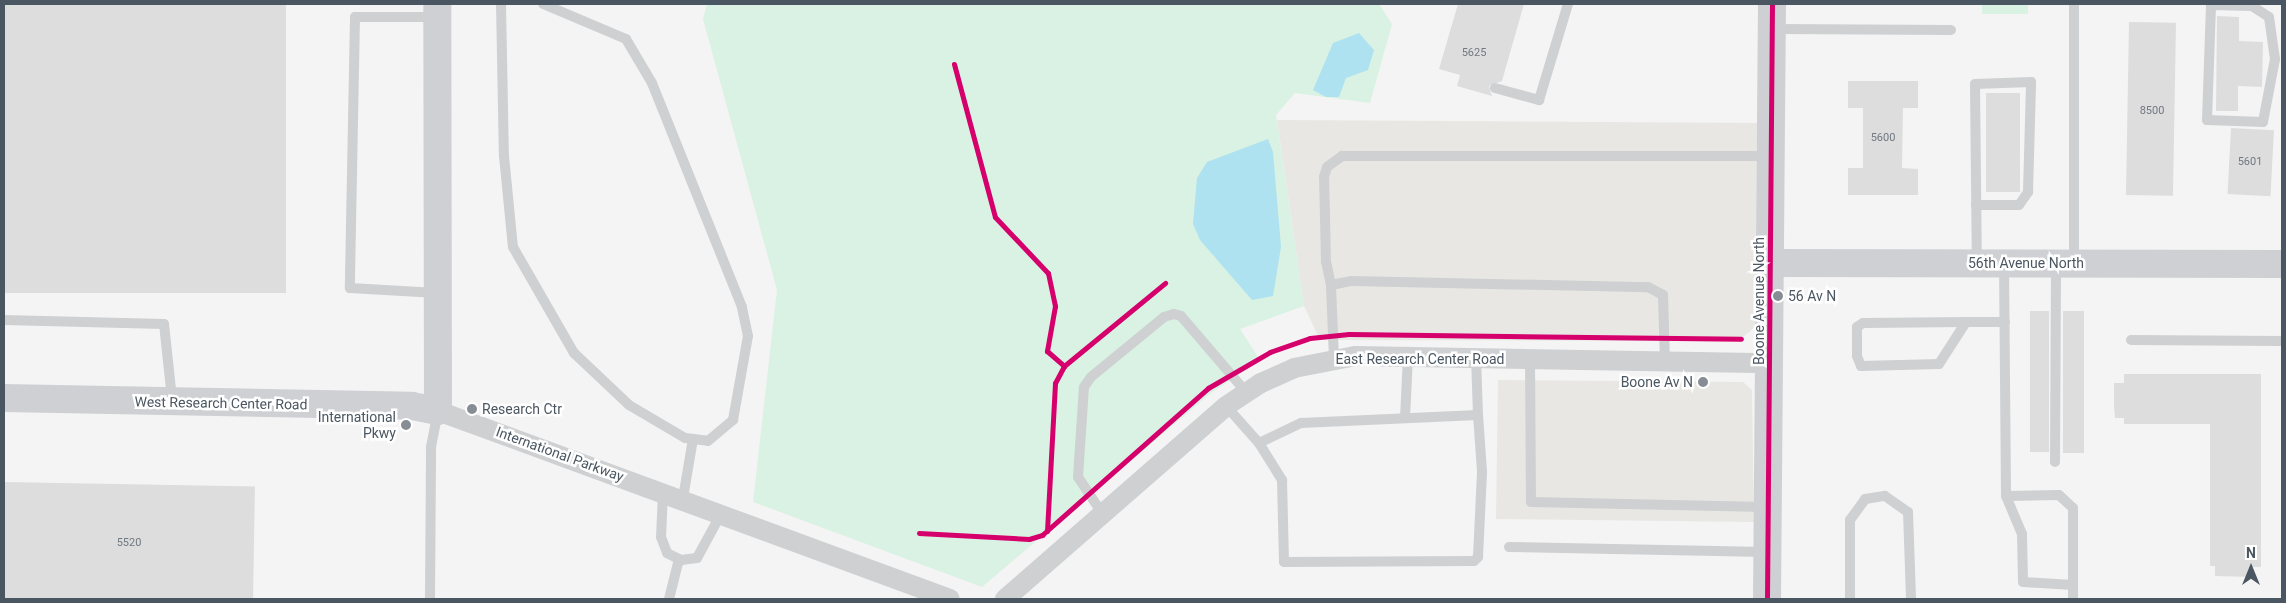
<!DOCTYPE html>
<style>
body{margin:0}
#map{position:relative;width:2286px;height:603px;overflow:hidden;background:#f4f4f4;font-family:Roboto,sans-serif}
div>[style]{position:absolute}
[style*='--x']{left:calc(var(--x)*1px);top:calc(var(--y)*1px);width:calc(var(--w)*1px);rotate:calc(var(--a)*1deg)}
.commercial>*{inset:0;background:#e8e7e3}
.green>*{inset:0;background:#d9f2e3;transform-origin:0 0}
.water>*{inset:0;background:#aee2f0}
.building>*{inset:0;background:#ddddde;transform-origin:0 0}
.lane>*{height:10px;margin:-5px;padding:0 5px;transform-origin:5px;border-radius:5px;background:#ced0d2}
.street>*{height:20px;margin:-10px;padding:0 10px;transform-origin:10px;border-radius:10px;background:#ced0d2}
.secondary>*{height:28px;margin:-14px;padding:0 14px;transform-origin:14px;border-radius:14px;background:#ced0d4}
.cycleway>*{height:5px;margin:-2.5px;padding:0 2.5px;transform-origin:2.5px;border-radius:2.5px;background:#d6006c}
.dots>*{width:14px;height:14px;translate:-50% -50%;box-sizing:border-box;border:2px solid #fff;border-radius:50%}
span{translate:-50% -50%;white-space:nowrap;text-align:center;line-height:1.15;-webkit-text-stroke:5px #fff;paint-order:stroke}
.number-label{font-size:11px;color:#707881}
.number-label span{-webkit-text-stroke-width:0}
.street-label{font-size:14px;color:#4a5661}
.poi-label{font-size:14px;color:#4a5661}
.left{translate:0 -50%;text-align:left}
.right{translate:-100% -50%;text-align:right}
.frame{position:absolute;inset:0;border:5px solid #4a5661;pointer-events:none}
.north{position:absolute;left:2226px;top:543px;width:50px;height:50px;-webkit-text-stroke:4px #fff;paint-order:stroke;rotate:0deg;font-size:14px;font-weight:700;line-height:20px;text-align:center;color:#4a5661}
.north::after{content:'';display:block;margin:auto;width:18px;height:22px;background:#4a5661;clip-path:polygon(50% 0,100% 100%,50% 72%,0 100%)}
</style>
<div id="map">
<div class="commercial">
<div style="clip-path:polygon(1277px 120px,1757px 123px,1755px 327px,1738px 341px,1320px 340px,1304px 306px)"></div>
<div style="clip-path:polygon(1498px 380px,1743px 382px,1752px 390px,1754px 522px,1496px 519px)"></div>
</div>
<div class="green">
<div style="clip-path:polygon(707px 4px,1379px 4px,1392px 24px,1370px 103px,1295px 93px,1276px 115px,1304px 306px,1240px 329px,1260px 360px,1211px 393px,982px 587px,753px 502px,777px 290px,703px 19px)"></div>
<div style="left:1982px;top:4px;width:46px;height:10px"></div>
</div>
<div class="water">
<div style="clip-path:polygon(1359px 33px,1374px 50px,1368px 70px,1346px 78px,1339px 97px,1326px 97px,1313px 90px,1333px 43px)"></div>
<div style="clip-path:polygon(1268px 139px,1273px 152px,1281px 247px,1273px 296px,1252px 300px,1200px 240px,1193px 224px,1197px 178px,1207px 162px)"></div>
</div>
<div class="building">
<div style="left:4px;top:4px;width:282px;height:289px"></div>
<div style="clip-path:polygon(1458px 4px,1524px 4px,1502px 81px,1489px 86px,1492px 96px,1457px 86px,1460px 75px,1439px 69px)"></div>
<div style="clip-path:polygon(2217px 16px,2239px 17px,2239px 41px,2263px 42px,2262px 87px,2238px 86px,2238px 111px,2216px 111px)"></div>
<div style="left:2129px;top:22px;width:47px;height:173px;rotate:1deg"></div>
<div style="clip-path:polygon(1848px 81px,1918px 81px,1918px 108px,1903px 108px,1902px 168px,1918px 169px,1918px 195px,1848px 195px,1848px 168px,1863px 168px,1863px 108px,1848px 108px)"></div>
<div style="left:1986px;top:93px;width:34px;height:99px"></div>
<div style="left:2231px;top:128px;width:43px;height:66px;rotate:3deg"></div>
<div style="left:2030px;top:311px;width:19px;height:141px"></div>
<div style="left:2063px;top:311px;width:21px;height:142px"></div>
<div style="clip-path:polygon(2124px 374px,2261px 374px,2261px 567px,2252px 567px,2252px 577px,2215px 576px,2215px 566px,2210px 566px,2210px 424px,2124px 424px,2124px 418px,2115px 418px,2114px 405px,2114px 383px,2124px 383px)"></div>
<div style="left:4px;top:482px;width:251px;height:117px;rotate:1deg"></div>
</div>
<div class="lane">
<div style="--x:501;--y:4;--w:152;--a:88.9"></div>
<div style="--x:504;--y:156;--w:91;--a:84.4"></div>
<div style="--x:513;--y:247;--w:122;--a:60.1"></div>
<div style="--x:574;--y:353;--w:76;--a:43.4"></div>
<div style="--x:629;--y:405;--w:65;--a:30.5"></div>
<div style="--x:685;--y:438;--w:23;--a:7"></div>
<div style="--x:708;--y:441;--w:33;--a:-40"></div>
<div style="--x:733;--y:420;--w:85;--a:-79.9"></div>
<div style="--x:748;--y:336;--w:30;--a:-102"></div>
<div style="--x:742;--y:307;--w:241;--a:-111.9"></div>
<div style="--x:652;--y:83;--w:51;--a:-120.6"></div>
<div style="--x:626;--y:39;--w:90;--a:-157.1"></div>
<div style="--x:2074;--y:4;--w:258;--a:90"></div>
<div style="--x:2211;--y:5;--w:41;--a:1.4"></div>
<div style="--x:2252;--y:6;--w:20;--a:33"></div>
<div style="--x:2269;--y:17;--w:42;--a:81.9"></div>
<div style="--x:2275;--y:59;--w:64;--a:100.8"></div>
<div style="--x:2263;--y:122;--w:56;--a:-178"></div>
<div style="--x:2207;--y:120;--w:115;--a:-88"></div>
<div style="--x:435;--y:17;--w:80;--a:180"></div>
<div style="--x:355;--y:17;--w:271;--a:91.1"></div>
<div style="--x:350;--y:288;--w:87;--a:3.3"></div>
<div style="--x:1773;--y:29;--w:178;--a:0.3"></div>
<div style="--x:1495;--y:88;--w:46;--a:15.3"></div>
<div style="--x:1539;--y:100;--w:100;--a:-73.2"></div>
<div style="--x:1976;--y:205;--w:43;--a:0"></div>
<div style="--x:2019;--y:205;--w:16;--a:-55"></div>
<div style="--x:2028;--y:192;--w:110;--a:-88.4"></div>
<div style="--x:2031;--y:82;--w:56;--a:178"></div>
<div style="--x:1975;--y:84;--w:178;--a:89.4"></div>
<div style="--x:2004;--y:264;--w:232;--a:89.5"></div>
<div style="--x:2006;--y:496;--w:41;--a:67.2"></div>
<div style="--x:2022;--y:534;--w:48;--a:88.8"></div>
<div style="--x:2023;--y:582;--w:50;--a:3.4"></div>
<div style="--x:2073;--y:585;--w:14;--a:90"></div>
<div style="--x:1331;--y:285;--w:24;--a:-102"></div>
<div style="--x:1326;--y:262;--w:85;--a:-91.3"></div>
<div style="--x:1324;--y:177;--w:10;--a:-73"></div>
<div style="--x:1327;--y:167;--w:19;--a:-36"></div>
<div style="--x:1342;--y:156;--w:429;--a:0"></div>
<div style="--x:4;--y:320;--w:160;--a:1.4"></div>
<div style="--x:164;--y:324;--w:75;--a:83.9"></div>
<div style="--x:1966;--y:322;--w:50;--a:122.7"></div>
<div style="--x:1939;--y:364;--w:78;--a:178.5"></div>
<div style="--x:1861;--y:366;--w:11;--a:-112"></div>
<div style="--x:1857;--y:356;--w:29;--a:-90"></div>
<div style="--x:1857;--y:327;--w:7;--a:-34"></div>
<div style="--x:1863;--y:323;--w:103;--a:-0.6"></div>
<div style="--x:1966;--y:322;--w:39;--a:0"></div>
<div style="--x:2131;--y:340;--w:151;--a:0.4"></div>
<div style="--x:1334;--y:358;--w:73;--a:-92.4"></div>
<div style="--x:1331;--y:285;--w:20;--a:-11"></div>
<div style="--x:1351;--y:281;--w:297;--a:1.2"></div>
<div style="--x:1648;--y:287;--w:17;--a:28"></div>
<div style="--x:1663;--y:295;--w:66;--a:88.3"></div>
<div style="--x:1530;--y:360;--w:142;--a:89.6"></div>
<div style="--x:1531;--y:502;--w:234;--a:1.2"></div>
<div style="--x:1226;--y:406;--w:50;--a:48.3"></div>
<div style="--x:1259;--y:443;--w:47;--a:-25.5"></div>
<div style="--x:1301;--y:423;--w:177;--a:-2.6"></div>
<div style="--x:1478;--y:415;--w:57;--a:-92"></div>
<div style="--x:1405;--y:418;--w:61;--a:-87.2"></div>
<div style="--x:1259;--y:443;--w:44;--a:58.1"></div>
<div style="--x:1282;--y:480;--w:82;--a:88.6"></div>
<div style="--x:1284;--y:562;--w:190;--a:-0.3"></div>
<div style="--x:1474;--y:561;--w:6;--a:-45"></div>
<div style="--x:1478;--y:557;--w:86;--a:-87.3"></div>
<div style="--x:1482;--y:471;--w:56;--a:-94.1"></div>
<div style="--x:2055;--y:462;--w:198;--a:-89.7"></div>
<div style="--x:663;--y:492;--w:45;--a:92.5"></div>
<div style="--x:661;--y:537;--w:17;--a:69"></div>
<div style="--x:667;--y:553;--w:16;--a:27"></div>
<div style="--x:681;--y:560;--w:16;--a:-7"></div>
<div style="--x:697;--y:558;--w:52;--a:-61.5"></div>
<div style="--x:2006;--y:496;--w:53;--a:-1.1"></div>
<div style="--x:2059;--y:495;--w:19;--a:43"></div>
<div style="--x:2073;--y:508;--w:77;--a:90"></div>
<div style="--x:683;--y:498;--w:60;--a:-80.4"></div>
<div style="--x:1102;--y:513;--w:43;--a:-123.7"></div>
<div style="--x:1078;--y:477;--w:90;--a:-86.2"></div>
<div style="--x:1084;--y:387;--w:12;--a:-55"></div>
<div style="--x:1091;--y:377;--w:94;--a:-39.4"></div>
<div style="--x:1164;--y:317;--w:10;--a:-17"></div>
<div style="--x:1174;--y:314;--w:7;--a:16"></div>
<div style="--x:1181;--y:316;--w:99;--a:49.5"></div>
<div style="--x:1509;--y:547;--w:258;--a:1.1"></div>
<div style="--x:430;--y:599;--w:152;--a:-89.6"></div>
<div style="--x:431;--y:447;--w:36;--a:-79"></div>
<div style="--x:669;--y:599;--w:41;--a:-76"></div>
<div style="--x:1850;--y:599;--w:79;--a:-90"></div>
<div style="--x:1850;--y:520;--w:26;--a:-54"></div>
<div style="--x:1865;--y:499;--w:20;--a:-9"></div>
<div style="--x:1885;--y:496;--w:28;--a:35"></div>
<div style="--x:1908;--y:512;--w:87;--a:88"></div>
</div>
<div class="street">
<div style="--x:438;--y:411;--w:545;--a:20.16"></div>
<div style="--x:1005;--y:599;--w:293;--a:-41.1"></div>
<div style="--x:1226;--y:406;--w:42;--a:-33.3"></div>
<div style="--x:1261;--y:383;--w:36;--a:-24"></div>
<div style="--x:1294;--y:368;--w:62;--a:-11.1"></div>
<div style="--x:1355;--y:356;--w:415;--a:1"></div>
</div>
<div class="secondary">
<div style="--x:1770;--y:263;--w:512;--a:0.11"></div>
<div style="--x:4;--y:398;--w:408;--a:1.1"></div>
<div style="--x:412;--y:406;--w:26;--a:11"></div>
<div style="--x:438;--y:411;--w:407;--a:-90.1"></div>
<div style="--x:1767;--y:599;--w:595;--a:-89.52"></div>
</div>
<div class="cycleway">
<div style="--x:954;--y:64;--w:158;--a:75"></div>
<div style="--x:995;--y:217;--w:77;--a:46.6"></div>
<div style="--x:1048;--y:273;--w:34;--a:78"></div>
<div style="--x:1055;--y:306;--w:46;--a:100.1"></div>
<div style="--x:1047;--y:351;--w:23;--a:41"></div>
<div style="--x:1047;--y:531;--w:148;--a:-86.9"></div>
<div style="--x:1055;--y:383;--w:19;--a:-62"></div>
<div style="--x:1064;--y:366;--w:131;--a:-39.4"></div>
<div style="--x:919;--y:533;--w:110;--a:3.1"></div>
<div style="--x:1029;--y:539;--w:14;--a:-17"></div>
<div style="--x:1042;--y:535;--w:222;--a:-41.5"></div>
<div style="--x:1208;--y:388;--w:72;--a:-30.1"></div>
<div style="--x:1270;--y:352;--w:42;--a:-19.3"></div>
<div style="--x:1310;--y:338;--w:39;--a:-6"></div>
<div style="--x:1349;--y:334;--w:392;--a:0.7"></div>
<div style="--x:1767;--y:599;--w:595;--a:-89.52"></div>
</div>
<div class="dots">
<div style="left:1778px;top:296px;background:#868d94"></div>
<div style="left:1703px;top:382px;background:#868d94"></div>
<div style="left:472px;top:409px;background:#868d94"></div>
<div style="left:406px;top:425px;background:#868d94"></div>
</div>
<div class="number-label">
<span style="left:1474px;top:53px">5625</span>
<span style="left:2152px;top:111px">8500</span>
<span style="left:1883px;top:138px">5600</span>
<span style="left:2250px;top:162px">5601</span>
<span style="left:129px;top:543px">5520</span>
</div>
<div class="street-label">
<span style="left:2026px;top:263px">56th Avenue North</span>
<span style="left:1759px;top:301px;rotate:-90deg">Boone Avenue North</span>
<span style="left:1420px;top:359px">East Research Center Road</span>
<span style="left:221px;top:403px;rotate:1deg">West Research Center Road</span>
<span style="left:560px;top:454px;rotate:20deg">International Parkway</span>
</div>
<div class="poi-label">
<span class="left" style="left:1788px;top:296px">56 Av N</span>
<span class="right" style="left:1693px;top:382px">Boone Av N</span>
<span class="left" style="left:482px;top:409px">Research Ctr</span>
<span class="right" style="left:396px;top:425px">International<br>Pkwy</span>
</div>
<div class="frame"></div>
<div class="north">N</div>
</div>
